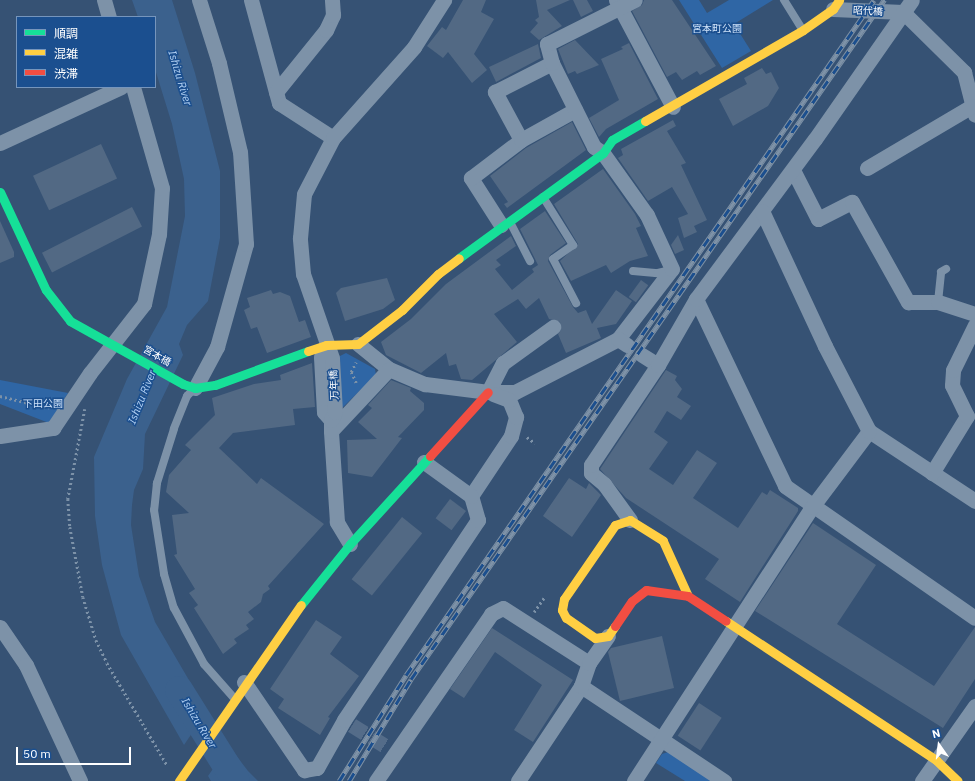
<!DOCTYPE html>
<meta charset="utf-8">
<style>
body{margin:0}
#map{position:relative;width:975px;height:781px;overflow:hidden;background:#365274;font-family:"IBM Plex Sans","Noto Sans JP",sans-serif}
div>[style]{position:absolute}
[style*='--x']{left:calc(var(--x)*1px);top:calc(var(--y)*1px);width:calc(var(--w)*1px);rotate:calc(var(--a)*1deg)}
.green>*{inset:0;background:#2f66a5}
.water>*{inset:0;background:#3b618d}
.river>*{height:28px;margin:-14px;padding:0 14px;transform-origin:14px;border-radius:14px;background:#3b618d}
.building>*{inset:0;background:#526984;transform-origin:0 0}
.street-tunnel>*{height:15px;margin-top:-7.5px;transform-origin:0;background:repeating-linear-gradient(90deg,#546c89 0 15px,transparent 0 23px)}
.path>*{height:2.5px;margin-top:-1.25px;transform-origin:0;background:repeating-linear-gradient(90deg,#7d92a8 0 2px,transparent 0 5px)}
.lane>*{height:8px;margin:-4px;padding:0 4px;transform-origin:4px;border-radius:4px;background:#7d92a8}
.street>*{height:15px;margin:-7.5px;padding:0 7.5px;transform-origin:7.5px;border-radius:7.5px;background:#7d92a8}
.fast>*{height:9px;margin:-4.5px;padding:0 4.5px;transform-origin:4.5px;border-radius:4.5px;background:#16e098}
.slow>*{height:9px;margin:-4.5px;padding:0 4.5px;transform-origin:4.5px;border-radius:4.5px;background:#ffcf43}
.jam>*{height:9px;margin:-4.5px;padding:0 4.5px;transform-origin:4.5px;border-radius:4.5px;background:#f24e42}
.rail>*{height:4.5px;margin-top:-2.25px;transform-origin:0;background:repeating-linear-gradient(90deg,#1b4f8f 0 9px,#7e92a7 0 18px);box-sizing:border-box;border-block:1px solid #7e92a7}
span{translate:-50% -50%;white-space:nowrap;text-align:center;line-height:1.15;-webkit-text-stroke:3px #1b4f8f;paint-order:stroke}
.street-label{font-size:10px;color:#fff}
.park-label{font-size:10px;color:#cfe3fa}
.water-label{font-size:11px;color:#b5d3f5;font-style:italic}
.legend{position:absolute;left:16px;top:16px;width:140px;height:72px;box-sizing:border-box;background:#1b4f8f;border:1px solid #7695bc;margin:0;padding:5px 7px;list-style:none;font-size:12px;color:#fff}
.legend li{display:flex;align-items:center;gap:8px;height:20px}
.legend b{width:20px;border:1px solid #7695bc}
.north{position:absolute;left:919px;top:725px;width:40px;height:40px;-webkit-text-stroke:3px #1b4f8f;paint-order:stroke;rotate:346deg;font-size:11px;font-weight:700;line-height:16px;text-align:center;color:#fff}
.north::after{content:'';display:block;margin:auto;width:14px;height:18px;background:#fff;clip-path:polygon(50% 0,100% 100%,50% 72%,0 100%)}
.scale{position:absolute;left:16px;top:747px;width:115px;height:18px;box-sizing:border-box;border:2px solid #fff;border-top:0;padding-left:5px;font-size:12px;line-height:14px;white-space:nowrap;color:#fff;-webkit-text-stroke:3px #1b4f8f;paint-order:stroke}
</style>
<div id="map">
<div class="green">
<div style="clip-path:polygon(679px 0,699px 0,707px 13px,729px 0,773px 0,734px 24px,751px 51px,722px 68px)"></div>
<div style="clip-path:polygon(346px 353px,375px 369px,376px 375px,341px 409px,340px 356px)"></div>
<div style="clip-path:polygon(0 380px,68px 393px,49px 423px,0 404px)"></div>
<div style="clip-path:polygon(668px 752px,712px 781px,685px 781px,656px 763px,662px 754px)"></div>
</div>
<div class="water">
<div style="clip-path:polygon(132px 0,172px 0,195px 73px,220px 171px,220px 238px,208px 301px,187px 325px,179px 344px,183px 355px,145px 434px,143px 469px,134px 490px,132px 505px,131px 525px,139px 576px,155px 622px,207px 711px,184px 745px,121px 635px,102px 565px,95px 516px,94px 457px,127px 379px,167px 307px,185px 216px,184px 179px,172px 124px,155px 69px,155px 17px,138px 17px)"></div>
<div style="clip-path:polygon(229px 746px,248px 771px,258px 781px,211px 781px,208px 776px)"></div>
</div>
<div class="river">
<div style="--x:179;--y:690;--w:107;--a:57.9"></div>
</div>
<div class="building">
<div style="clip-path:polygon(463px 0,486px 0,481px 12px,494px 19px,474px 54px,487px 70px,472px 83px,448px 52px,443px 58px,427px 46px,442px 27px,446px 30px)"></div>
<div style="clip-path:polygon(536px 0,570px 0,547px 10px,562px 26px,539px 40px,530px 32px,538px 23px,535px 20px,539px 17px)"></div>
<div style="clip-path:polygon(573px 0,587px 0,593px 11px,581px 17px)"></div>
<div style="clip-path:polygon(644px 0,672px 0,716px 66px,700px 75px,697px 71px,682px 80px,676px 72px,667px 77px,632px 11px,642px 5px)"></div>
<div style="clip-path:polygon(575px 40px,599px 65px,577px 74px,575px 71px,568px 74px,558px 49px)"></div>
<div style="clip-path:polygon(629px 43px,658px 99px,606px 129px,599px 137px,589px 118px,619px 100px,601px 59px,623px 49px,621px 47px)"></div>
<div style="clip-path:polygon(538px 44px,541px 58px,496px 82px,489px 67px)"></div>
<div style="clip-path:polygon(762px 68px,766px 74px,771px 72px,779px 88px,768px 106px,733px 126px,719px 99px,747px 84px,744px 78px)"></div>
<div style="clip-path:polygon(673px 120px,676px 126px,667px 131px,686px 163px,681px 165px,707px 220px,694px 226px,697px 232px,684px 238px,678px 218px,688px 214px,672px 187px,648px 201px,618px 158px,623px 155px,621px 149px)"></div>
<div style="clip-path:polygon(572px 122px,586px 150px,507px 208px,504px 204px,508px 202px,490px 176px,526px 148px)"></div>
<div style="left:101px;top:144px;width:38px;height:75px;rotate:65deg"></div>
<div style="clip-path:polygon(603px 169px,635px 214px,641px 226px,636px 228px,648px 256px,630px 261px,611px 273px,606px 265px,571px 281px,560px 261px,578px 244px,554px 204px)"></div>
<div style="left:132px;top:207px;width:22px;height:101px;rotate:63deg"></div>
<div style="clip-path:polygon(545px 211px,566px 243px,550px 255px,548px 261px,573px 307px,578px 313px,586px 310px,592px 324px,616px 290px,632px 301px,616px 324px,597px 328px,601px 338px,566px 353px,558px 334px,561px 330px,560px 322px,549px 319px,539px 298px,526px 309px,518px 299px,494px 314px,517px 342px,472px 380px,461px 379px,456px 364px,449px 366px,446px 353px,421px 373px,386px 355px,381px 342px,411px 319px,446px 284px,511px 236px,516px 246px,496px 260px,501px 265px,495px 269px,512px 290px,534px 272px,532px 269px,538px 265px,520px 229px)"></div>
<div style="clip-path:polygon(0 221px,14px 252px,14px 257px,0 263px)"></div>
<div style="clip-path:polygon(678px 235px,684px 250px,675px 254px,671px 245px)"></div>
<div style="clip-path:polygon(387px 278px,395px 300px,383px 309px,345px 321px,336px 293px,341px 288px)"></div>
<div style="left:641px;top:280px;width:9px;height:21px;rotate:36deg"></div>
<div style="clip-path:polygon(271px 290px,273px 294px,280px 292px,290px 296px,299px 322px,305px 320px,311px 337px,267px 353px,257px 327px,251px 329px,244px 310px,250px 307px,247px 298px)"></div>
<div style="clip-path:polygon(312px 363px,315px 407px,293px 409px,295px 425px,233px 433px,219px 448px,257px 484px,261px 478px,324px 524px,268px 586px,270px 589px,263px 594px,261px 602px,248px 612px,254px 619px,246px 625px,249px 629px,234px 639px,237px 643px,223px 654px,194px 608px,198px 605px,189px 593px,195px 589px,174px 555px,177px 554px,172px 515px,189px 513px,166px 492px,169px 475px,191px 450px,185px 445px,215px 415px,212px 398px,254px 384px,281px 380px,280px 375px)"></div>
<div style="clip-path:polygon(666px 370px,677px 376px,675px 380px,682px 389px,677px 397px,691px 406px,681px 420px,667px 411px,654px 432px,668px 442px,649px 469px,673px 485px,697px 450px,717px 463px,693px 498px,738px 528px,762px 492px,767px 495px,770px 490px,798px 508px,798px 511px,740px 602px,705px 579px,719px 559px,626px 498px,600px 469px)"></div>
<div style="clip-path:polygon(391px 380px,411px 388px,410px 391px,424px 403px,424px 410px,398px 437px,402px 438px,372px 477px,348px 473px,347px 440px,377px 439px,358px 422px,372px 408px,368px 405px)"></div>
<div style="clip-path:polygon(569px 478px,586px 489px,589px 483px,601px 495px,572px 537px,543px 516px)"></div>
<div style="left:450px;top:499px;width:20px;height:24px;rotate:37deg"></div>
<div style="left:402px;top:517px;width:26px;height:80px;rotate:39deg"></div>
<div style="clip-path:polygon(813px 523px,876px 565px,837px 624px,934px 686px,975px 627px,975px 679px,943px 728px,755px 611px)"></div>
<div style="clip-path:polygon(316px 620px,342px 637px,330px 654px,359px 676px,328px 717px,330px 718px,320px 735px,278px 708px,284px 699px,270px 689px)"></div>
<div style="clip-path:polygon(492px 628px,573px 680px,533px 742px,514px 730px,542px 685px,495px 652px,464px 698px,450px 689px)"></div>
<div style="clip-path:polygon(662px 636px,674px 688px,620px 701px,608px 652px,611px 648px)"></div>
<div style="left:699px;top:703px;width:27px;height:39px;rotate:33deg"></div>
</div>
<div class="street-tunnel">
<div style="--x:352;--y:725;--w:39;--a:32"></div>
</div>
<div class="path">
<div style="--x:356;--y:383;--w:12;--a:-114"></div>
<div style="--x:351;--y:372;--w:11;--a:-63"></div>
<div style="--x:0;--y:396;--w:50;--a:13.8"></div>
<div style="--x:85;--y:409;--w:92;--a:100.7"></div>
<div style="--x:68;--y:499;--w:28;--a:86"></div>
<div style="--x:70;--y:527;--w:71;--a:79.5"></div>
<div style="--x:83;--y:597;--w:45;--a:73.2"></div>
<div style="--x:96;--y:640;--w:25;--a:64"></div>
<div style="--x:107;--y:663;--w:118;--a:59.5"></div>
<div style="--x:527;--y:437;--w:10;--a:37"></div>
<div style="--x:534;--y:612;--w:19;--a:-55"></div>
</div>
<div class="lane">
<div style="--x:784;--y:0;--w:36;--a:58"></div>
<div style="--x:543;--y:197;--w:57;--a:58"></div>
<div style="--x:573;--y:245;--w:24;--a:145"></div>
<div style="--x:553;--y:259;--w:50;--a:62.4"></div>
<div style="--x:510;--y:222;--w:44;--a:62.9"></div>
<div style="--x:633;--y:271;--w:25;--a:5"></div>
<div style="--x:658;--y:273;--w:12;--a:-14"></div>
<div style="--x:938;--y:302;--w:30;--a:-84"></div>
<div style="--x:941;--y:272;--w:6;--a:-31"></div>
<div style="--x:193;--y:390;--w:8;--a:135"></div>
<div style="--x:187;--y:396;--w:35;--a:112"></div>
<div style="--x:174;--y:429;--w:57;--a:107.5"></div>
<div style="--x:157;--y:483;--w:27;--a:96"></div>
<div style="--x:154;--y:510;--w:65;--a:81.1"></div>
<div style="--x:164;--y:574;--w:35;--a:74"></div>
<div style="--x:174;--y:608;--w:64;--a:61.8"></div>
<div style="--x:204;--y:664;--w:45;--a:48.6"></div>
</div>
<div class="street">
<div style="--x:104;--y:0;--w:18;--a:74"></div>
<div style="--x:251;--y:0;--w:107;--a:74.8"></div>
<div style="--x:279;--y:103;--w:64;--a:32.9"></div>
<div style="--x:616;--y:0;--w:121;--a:62"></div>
<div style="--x:833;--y:9;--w:70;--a:2.5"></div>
<div style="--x:903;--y:12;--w:86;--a:44.5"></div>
<div style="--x:964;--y:72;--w:44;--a:75.7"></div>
<div style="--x:276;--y:92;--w:80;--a:-51.1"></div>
<div style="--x:326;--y:30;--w:17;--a:-65"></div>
<div style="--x:333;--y:15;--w:15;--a:-94"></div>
<div style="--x:521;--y:140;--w:55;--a:-118.4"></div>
<div style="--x:495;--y:92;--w:64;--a:-27"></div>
<div style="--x:0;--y:143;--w:133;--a:-24.8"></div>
<div style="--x:867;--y:168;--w:122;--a:-30.6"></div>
<div style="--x:793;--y:170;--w:55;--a:63"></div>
<div style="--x:818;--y:219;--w:38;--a:-27"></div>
<div style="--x:852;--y:202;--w:115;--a:60.8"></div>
<div style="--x:908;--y:302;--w:30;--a:0"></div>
<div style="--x:938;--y:302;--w:39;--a:18"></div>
<div style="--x:501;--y:225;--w:56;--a:-122.6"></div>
<div style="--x:471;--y:178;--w:63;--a:-37.2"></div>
<div style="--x:521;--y:140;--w:62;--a:-29.1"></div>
<div style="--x:696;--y:299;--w:207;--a:64.5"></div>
<div style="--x:785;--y:486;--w:231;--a:34.8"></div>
<div style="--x:618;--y:339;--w:88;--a:-52.4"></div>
<div style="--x:672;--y:269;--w:60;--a:-114.8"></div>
<div style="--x:647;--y:215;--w:76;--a:-125.4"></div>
<div style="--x:603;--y:153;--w:11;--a:-146"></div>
<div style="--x:594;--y:147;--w:94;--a:-116.6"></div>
<div style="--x:552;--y:63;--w:20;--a:-105"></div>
<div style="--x:547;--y:44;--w:98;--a:-26.6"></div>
<div style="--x:358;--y:344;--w:40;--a:39"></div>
<div style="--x:389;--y:369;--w:39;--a:23"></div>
<div style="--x:425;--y:384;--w:64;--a:7.2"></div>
<div style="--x:488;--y:392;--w:27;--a:0"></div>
<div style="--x:515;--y:392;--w:116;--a:-27.2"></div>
<div style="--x:618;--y:339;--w:11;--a:34"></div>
<div style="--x:328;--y:351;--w:9;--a:139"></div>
<div style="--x:321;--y:357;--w:55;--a:86.9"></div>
<div style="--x:324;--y:412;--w:11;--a:49"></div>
<div style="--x:642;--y:355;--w:19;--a:32"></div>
<div style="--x:195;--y:388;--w:47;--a:-61.8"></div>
<div style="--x:217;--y:347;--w:107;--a:-74.3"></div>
<div style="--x:246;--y:244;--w:92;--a:-93.7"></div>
<div style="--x:240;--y:152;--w:91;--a:-103.3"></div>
<div style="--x:219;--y:63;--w:66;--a:-107.6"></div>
<div style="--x:488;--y:392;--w:33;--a:-63"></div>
<div style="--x:503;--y:363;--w:62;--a:-35.8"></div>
<div style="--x:332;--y:430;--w:83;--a:-46.9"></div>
<div style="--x:869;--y:431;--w:127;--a:33.4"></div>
<div style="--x:0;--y:436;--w:54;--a:-8.6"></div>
<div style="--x:53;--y:428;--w:66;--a:-56.1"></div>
<div style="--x:90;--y:373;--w:88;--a:-52"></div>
<div style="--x:144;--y:304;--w:72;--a:-77.9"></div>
<div style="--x:159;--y:234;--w:46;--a:-86.3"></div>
<div style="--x:162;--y:188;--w:105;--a:-106"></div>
<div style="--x:932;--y:473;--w:67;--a:-58.4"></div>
<div style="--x:967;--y:416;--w:34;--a:-116"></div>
<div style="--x:952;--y:385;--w:15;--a:-86"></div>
<div style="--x:953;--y:370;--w:50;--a:-63.9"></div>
<div style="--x:471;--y:496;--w:72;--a:-56.3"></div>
<div style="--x:511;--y:436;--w:20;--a:-75"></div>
<div style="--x:516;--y:417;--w:18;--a:-112"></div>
<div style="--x:509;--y:400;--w:17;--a:-159"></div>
<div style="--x:630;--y:520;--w:44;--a:-125.8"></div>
<div style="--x:604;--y:484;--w:17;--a:-140"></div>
<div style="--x:591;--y:473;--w:8;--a:-90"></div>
<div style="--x:591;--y:465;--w:120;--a:-56.2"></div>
<div style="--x:658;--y:365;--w:76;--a:-60.1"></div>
<div style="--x:696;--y:299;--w:199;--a:-53.4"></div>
<div style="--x:815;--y:139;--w:169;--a:-55.1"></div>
<div style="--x:350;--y:544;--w:26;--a:-121"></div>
<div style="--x:337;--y:522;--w:91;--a:-93.8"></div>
<div style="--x:331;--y:431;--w:11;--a:-90"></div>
<div style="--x:331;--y:420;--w:9;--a:-63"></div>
<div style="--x:335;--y:412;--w:54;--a:-93.2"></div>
<div style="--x:332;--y:358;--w:89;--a:-109"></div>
<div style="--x:303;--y:274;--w:36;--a:-95"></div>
<div style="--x:300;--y:238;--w:44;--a:-84.8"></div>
<div style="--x:304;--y:194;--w:63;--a:-62.6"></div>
<div style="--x:333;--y:138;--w:122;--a:-48.3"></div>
<div style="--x:414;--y:47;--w:56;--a:-57.4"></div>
<div style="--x:0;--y:627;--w:46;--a:55.6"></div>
<div style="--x:26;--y:665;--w:128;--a:65"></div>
<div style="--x:244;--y:682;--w:107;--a:55.7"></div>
<div style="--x:304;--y:770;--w:13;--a:-9"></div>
<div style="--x:317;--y:768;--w:55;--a:-60.6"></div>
<div style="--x:344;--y:720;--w:241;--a:-56.2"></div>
<div style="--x:478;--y:520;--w:25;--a:-106"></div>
<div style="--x:471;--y:496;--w:58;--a:-144.1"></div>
<div style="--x:581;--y:686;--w:172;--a:33.6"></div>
<div style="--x:376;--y:781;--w:203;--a:-55.4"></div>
<div style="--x:491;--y:614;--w:13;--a:-27"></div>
<div style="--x:503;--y:608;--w:102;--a:32.6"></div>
<div style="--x:518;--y:781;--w:114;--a:-56.4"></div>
<div style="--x:581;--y:686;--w:24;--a:-71"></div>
<div style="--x:589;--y:663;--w:33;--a:-55"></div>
<div style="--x:634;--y:781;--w:327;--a:-57"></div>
<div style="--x:812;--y:507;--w:95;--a:-53.1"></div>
<div style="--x:869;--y:431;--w:96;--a:-117.4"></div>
<div style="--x:825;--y:346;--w:149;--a:-115"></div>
<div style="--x:922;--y:781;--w:92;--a:-54.8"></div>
</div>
<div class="fast">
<div style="--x:0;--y:192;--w:108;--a:64.9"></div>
<div style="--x:46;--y:290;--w:39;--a:52"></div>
<div style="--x:70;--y:321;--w:129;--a:29.1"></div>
<div style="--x:183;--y:384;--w:13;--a:18"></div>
<div style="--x:195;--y:388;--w:20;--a:-9"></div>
<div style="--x:215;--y:385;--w:99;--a:-20.1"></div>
<div style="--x:459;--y:258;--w:178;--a:-36.1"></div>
<div style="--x:603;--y:153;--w:16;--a:-55"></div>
<div style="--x:612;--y:140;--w:38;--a:-30"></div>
<div style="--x:301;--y:605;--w:78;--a:-51.2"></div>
<div style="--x:350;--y:544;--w:119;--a:-47.7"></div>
</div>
<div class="slow">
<div style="--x:645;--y:121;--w:182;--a:-29.9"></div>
<div style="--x:803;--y:30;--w:37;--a:-35"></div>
<div style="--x:833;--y:9;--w:11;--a:-56"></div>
<div style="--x:308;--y:351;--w:19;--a:-18"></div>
<div style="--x:326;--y:345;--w:32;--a:-2"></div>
<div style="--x:358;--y:344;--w:56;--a:-37.7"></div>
<div style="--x:402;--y:310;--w:51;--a:-45"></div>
<div style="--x:438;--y:274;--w:26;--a:-37"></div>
<div style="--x:726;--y:621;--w:252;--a:33.5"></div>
<div style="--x:936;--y:760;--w:30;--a:44"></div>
<div style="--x:615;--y:626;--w:12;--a:125"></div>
<div style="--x:608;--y:636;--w:13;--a:171"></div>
<div style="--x:595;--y:638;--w:35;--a:-145"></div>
<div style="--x:566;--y:618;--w:9;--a:-117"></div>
<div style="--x:562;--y:610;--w:11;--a:-80"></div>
<div style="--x:564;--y:599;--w:90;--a:-55.4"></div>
<div style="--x:615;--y:525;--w:16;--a:-18"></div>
<div style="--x:630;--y:520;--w:39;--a:32"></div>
<div style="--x:663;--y:541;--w:60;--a:65.6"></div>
<div style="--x:179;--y:781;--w:214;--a:-55.3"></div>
</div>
<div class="jam">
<div style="--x:430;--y:456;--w:86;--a:-47.8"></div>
<div style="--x:615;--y:626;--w:30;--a:-56"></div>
<div style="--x:632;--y:601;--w:18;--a:-38"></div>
<div style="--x:646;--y:590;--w:42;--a:8.1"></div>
<div style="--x:688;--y:596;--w:45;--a:33.3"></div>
</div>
<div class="rail">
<div style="--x:339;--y:781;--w:125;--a:-57.7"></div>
<div style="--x:406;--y:675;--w:821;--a:-55.27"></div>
<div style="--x:349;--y:781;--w:119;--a:-58.7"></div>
<div style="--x:411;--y:679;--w:828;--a:-55.14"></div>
</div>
<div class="street-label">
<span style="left:868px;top:11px;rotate:3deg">昭代橋</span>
<span style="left:157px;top:356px;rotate:30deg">宮本橋</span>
<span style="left:334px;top:385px;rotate:-93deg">万年橋</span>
</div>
<div class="park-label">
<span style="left:717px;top:29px">宮本町公園</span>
<span style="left:43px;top:404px">下田公園</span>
</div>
<div class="water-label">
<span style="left:180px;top:78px;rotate:73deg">Ishizu River</span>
<span style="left:142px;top:397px;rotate:-68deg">Ishizu River</span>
<span style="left:199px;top:723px;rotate:59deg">Ishizu River</span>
</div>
<ul class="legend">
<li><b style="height:5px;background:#16e098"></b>順調</li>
<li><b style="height:5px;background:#ffcf43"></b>混雑</li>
<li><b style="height:5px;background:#f24e42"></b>渋滞</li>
</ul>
<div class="north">N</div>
<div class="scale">50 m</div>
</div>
